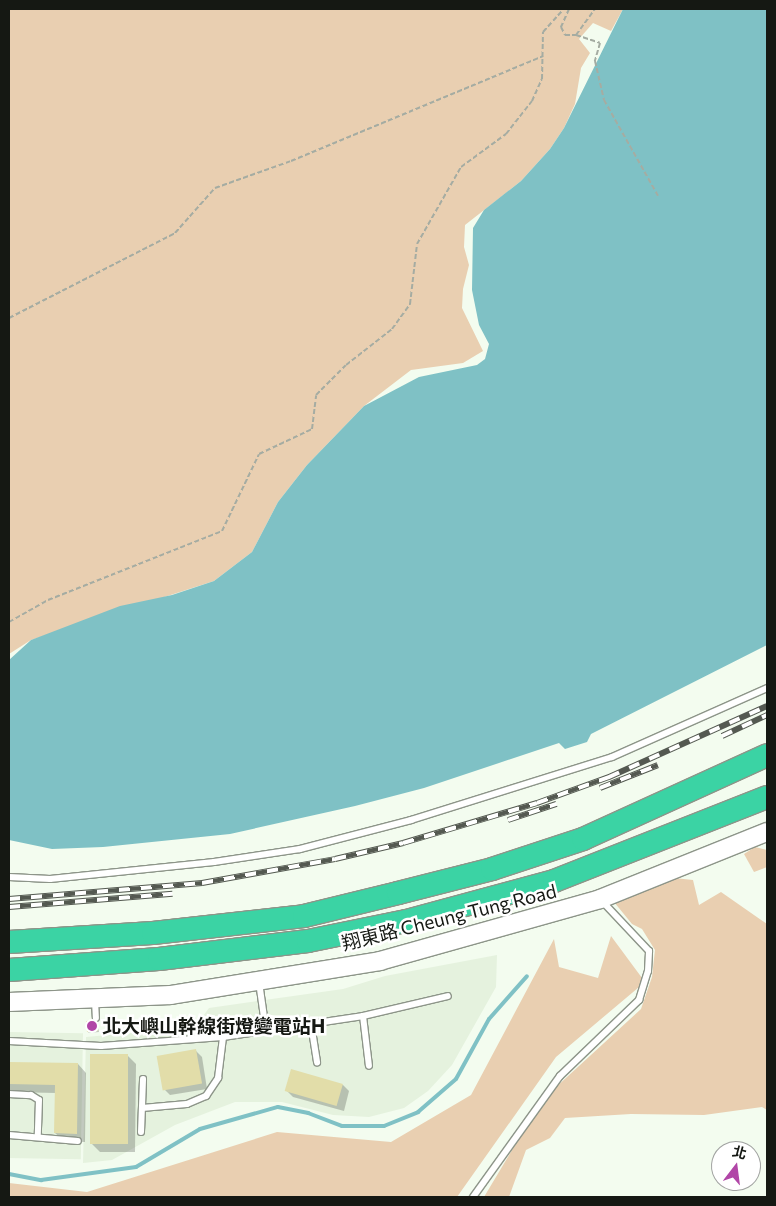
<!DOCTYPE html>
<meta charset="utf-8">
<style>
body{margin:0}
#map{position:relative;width:776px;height:1206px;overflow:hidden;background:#f3fcef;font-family:Commissioner,"Noto Sans TC",sans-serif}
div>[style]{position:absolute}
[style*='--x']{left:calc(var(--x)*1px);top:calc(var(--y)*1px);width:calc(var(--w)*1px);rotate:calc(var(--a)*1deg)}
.built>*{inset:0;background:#e5f2de;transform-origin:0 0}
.green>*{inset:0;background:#e9cfb1}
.water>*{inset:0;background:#7fc1c5}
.shadow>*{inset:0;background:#0003}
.stream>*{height:4px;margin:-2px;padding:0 2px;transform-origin:2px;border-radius:2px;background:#7fc1c5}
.building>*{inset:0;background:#e2dda9;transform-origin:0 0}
.path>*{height:2px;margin-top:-1px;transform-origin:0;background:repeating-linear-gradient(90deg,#a5aca2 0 5px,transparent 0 7.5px)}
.roads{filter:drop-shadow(1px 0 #8d9589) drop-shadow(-1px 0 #8d9589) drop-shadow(0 1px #8d9589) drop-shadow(0 -1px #8d9589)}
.service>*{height:6px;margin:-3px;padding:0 3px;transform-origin:3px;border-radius:3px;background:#fff}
.secondary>*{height:18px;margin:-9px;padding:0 9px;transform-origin:9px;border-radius:9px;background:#fff}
.motorway>*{height:22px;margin:-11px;padding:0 11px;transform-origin:11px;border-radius:11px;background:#3bd3a4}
.rail>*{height:5.5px;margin-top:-2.75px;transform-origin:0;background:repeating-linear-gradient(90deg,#fff 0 11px,#545951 0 22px);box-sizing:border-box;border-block:1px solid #545951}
.dots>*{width:14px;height:14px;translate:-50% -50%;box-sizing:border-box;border:2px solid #fff;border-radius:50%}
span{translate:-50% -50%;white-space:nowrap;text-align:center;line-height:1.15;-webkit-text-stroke:5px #fff;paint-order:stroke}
.street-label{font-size:19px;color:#151813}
.poi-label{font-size:19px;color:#151813;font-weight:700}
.left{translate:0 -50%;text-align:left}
.frame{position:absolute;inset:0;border:10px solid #151813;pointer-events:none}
.north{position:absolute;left:711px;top:1141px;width:50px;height:50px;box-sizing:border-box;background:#fff;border:1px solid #a1a3a1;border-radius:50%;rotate:15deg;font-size:14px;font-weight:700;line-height:20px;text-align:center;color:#151813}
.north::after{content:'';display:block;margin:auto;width:18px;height:22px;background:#b146a7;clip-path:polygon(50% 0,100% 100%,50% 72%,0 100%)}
</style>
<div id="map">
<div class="built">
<div style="clip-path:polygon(497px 955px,496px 987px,452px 1065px,428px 1091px,404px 1108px,369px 1117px,333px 1115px,282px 1102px,235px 1102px,175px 1125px,112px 1160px,83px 1163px,86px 1037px,195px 1027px,209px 1008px,343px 989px,385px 976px)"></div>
<div style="left:9px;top:1032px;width:74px;height:126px;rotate:1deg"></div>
</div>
<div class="green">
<div style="clip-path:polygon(9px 9px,623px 9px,611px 31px,593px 23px,579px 39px,590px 53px,581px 68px,575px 104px,564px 128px,550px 149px,521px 181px,465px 225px,464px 247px,469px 265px,463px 289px,462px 308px,483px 351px,463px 363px,411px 370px,364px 406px,307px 465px,278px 502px,252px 552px,214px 581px,31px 640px,9px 654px)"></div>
<div style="clip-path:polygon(755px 847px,767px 850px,767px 867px,754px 872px,744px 854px)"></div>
<div style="clip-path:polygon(674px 878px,693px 880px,699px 905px,721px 892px,767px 924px,767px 1110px,762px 1107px,704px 1115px,631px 1114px,565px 1118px,550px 1138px,526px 1150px,509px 1197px,484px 1197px,542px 1100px,641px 1009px,652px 977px,655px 950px,642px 929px,632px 924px,614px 902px)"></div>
<div style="clip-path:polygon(611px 936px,645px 982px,556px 1057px,457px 1197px,9px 1197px,9px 1183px,87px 1192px,277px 1132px,391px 1142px,471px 1095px,554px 939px,559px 967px,598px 978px)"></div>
</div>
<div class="water">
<div style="clip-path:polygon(623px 9px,767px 9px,767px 645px,591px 734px,587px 742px,565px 749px,559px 743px,424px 788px,355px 806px,230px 834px,103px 847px,52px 849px,9px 840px,9px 660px,31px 640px,120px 606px,172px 595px,214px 581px,252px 552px,278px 502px,307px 465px,364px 406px,419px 377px,477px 365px,485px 359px,489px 344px,479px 325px,472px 290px,473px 228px,484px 210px,521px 181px,550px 149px,564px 128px)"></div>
</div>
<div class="shadow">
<div style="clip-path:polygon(97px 1022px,99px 1032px,89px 1033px,88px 1032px)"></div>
<div style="clip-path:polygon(196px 1051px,202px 1057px,207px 1089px,170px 1095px,164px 1089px)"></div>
<div style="clip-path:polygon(127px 1055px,136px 1064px,135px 1152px,100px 1152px,91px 1143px)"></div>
<div style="clip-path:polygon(9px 1063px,78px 1064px,86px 1073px,85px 1142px,64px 1141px,55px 1133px,56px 1093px,9px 1092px)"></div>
<div style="clip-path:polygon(343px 1085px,349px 1091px,344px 1111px,293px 1097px,287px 1091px)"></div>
</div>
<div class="stream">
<div style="--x:9;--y:1174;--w:33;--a:11"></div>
<div style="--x:41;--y:1180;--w:96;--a:-7.8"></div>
<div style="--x:136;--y:1167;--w:74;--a:-30.7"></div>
<div style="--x:200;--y:1129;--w:81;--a:-15.8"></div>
<div style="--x:278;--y:1107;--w:31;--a:11"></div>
<div style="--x:308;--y:1113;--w:36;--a:21"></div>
<div style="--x:342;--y:1126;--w:42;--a:0"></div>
<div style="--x:384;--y:1126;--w:37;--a:-22"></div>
<div style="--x:418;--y:1112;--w:50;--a:-41"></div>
<div style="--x:456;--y:1079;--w:68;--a:-61.2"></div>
<div style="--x:489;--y:1019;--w:57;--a:-48.5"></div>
</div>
<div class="building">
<div style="left:97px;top:1020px;width:11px;height:11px;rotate:85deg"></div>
<div style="left:196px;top:1049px;width:35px;height:40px;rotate:80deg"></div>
<div style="left:90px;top:1054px;width:38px;height:90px"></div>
<div style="clip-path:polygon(9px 1062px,78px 1063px,77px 1134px,54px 1133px,55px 1085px,9px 1084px)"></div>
<div style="left:291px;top:1069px;width:54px;height:23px;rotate:16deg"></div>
</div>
<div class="path">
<div style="--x:569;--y:9;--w:20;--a:114"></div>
<div style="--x:561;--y:27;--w:9;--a:63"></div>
<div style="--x:565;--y:35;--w:11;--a:0"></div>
<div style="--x:576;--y:35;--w:32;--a:-54"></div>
<div style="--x:576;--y:35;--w:25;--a:18"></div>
<div style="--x:600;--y:43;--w:19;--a:106"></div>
<div style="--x:595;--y:61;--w:40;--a:77"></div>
<div style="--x:604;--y:100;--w:110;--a:60.6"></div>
<div style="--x:9;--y:318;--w:186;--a:-27.1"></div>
<div style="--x:175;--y:233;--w:60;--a:-48.4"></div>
<div style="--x:215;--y:188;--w:81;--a:-19.6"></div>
<div style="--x:291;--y:161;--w:273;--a:-22.6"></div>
<div style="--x:9;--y:622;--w:45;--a:-29.4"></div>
<div style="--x:48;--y:600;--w:187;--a:-21.6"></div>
<div style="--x:222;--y:531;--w:85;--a:-64.3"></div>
<div style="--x:259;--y:454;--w:59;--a:-25.3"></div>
<div style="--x:312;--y:429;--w:34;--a:-83"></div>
<div style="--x:316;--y:395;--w:42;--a:-45"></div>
<div style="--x:346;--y:365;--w:58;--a:-38"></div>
<div style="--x:392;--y:329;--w:31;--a:-54"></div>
<div style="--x:410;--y:304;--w:60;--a:-83.3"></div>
<div style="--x:417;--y:244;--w:89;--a:-60.3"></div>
<div style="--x:461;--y:167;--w:56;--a:-36.3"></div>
<div style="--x:506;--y:134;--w:42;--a:-51.8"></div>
<div style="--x:532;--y:101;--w:24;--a:-66"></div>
<div style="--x:542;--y:79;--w:47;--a:-88.8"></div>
<div style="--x:543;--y:32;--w:31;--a:-48"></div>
</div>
<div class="roads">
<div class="service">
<div style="--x:9;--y:877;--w:41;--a:2.8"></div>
<div style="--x:50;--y:879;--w:165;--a:-5.9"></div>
<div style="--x:214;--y:862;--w:87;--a:-8.6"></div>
<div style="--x:300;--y:849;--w:115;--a:-14.6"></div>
<div style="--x:411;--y:820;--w:211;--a:-17.4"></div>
<div style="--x:612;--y:757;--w:170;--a:-24"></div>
<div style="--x:259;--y:982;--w:49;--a:81.9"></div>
<div style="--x:95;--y:1001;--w:17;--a:87"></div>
<div style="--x:363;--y:1016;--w:50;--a:83.2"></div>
<div style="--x:311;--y:1024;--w:39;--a:81"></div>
<div style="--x:9;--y:1041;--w:92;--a:3.1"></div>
<div style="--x:101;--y:1046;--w:122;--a:-4.2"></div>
<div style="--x:223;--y:1037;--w:142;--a:-8.5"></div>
<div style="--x:363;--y:1016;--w:87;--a:-13.2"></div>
<div style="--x:9;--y:1094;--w:22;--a:3"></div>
<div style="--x:31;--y:1095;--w:9;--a:32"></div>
<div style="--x:39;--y:1100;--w:37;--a:92"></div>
<div style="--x:142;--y:1108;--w:45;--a:-5.1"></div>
<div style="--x:187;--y:1104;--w:21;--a:-23"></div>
<div style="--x:206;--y:1096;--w:22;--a:-56"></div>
<div style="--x:218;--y:1078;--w:41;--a:-83"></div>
<div style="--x:141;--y:1132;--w:53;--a:-87.8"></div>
<div style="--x:9;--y:1135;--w:69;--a:5"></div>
<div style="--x:473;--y:1197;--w:149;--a:-54.3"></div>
<div style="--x:560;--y:1076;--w:110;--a:-43.9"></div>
<div style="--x:639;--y:1000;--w:30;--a:-73"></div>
<div style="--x:648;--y:971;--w:20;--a:-87"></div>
<div style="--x:649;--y:951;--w:70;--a:-133.3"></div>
</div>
<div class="secondary">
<div style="--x:9;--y:1002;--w:162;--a:-2.5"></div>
<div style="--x:171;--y:995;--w:212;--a:-9.2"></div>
<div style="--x:380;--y:961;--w:229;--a:-15.7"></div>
<div style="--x:600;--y:899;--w:180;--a:-21.9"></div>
</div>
<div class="motorway">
<div style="--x:9;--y:942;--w:144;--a:-3.6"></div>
<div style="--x:153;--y:933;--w:152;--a:-6.4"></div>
<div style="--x:304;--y:916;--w:97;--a:-13.7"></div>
<div style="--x:398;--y:893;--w:97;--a:-14.3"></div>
<div style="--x:492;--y:869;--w:96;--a:-18.2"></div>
<div style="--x:583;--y:839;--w:202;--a:-24.5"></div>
<div style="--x:9;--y:970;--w:150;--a:-4.2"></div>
<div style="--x:159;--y:959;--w:150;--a:-6.9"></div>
<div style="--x:308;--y:941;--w:100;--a:-11.5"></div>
<div style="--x:406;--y:921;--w:153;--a:-15.1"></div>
<div style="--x:554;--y:881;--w:229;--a:-21.5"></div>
</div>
</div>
<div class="rail">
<div style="--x:722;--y:736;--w:50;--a:-25"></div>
<div style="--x:600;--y:788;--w:62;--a:-21.6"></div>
<div style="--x:508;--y:820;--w:51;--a:-18.4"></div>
<div style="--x:9;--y:899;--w:194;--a:-4.7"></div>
<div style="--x:202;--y:883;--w:135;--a:-10.2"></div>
<div style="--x:335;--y:859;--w:70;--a:-13.2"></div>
<div style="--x:403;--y:843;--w:140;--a:-16.6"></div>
<div style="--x:537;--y:803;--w:77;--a:-19.9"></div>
<div style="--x:609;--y:777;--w:173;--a:-24.2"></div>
<div style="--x:9;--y:907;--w:164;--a:-4.6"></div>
</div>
<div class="dots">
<div style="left:92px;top:1026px;background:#b146a7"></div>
</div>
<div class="street-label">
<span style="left:449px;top:917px;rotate:-14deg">翔東路 Cheung Tung Road</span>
</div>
<div class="poi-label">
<span class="left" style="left:102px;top:1026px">北大嶼山幹線街燈變電站H</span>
</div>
<div class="frame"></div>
<div class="north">北</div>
</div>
